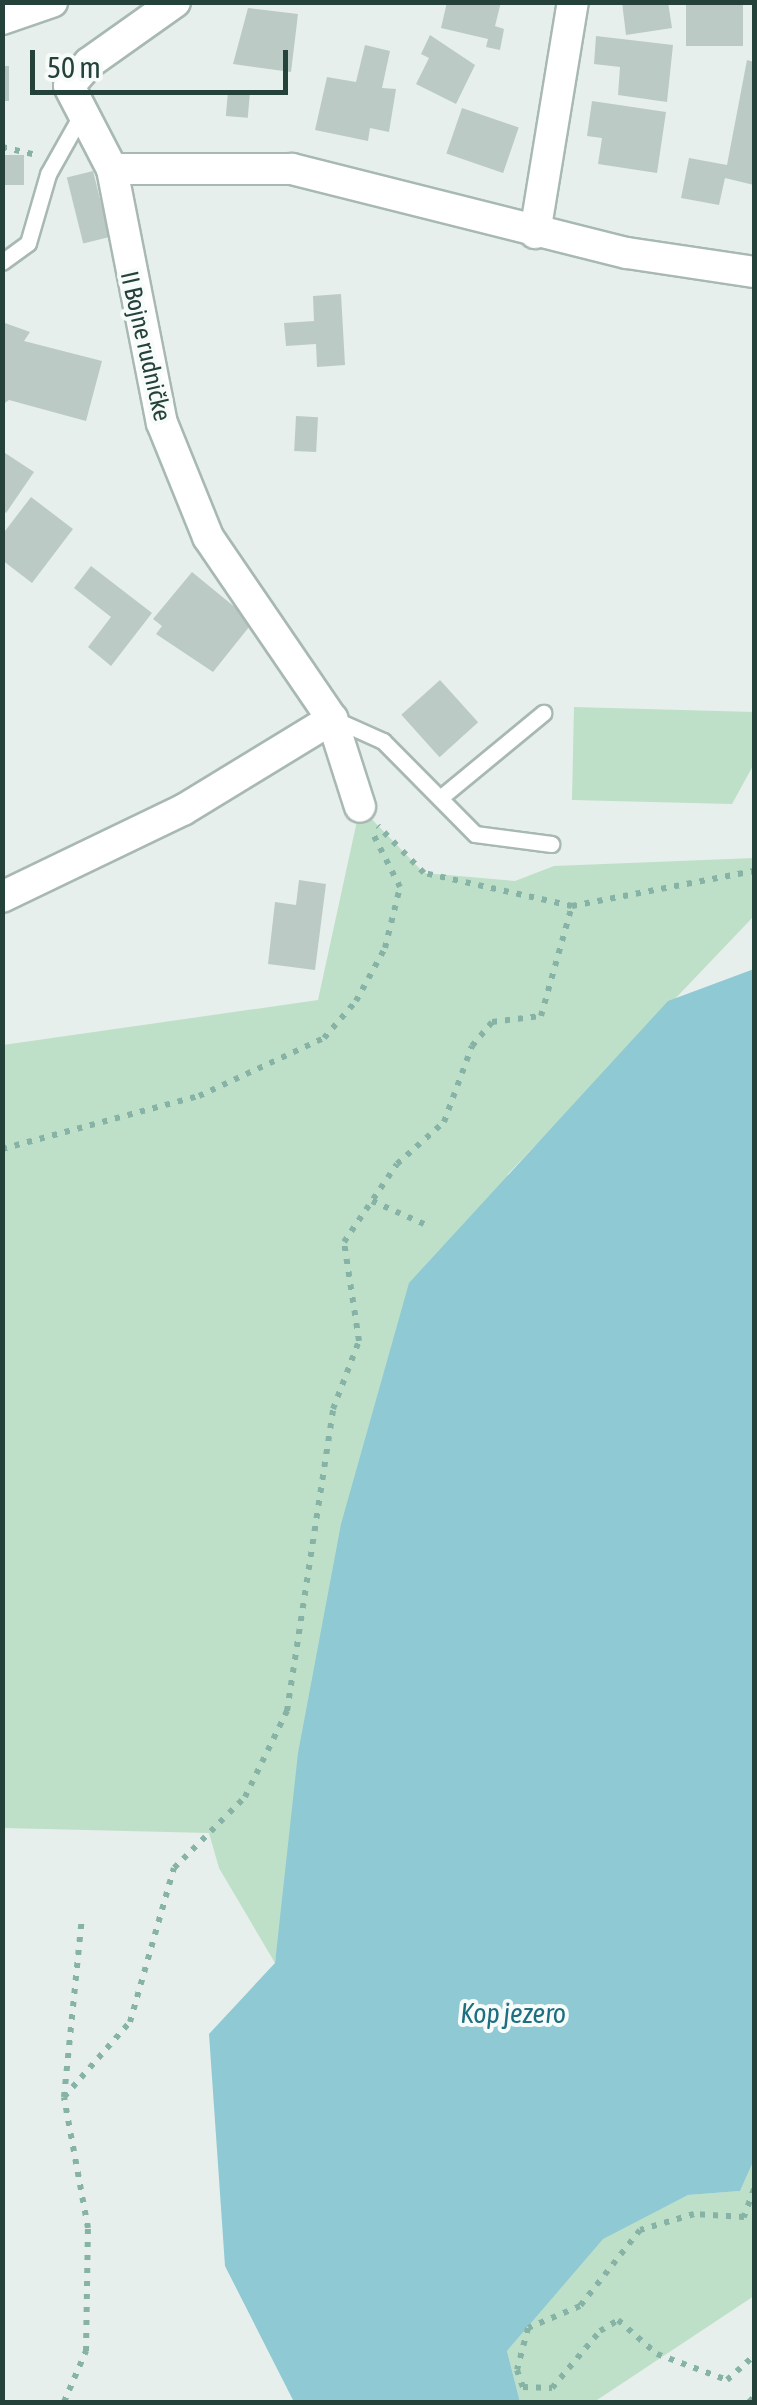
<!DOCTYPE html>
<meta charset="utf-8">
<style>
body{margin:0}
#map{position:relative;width:757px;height:2405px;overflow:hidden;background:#e6efeb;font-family:"Asap Condensed",sans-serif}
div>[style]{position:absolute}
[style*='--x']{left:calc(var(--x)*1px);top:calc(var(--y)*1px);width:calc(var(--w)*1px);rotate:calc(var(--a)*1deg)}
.green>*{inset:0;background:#bfe0c8}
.water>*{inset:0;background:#8ec9d4}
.building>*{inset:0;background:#bbcac4;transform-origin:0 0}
.path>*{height:6px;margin-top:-3px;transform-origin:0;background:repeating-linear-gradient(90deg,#86b3a5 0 5px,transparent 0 13px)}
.roads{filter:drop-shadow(2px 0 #a8b8b2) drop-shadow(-2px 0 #a8b8b2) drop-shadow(0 2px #a8b8b2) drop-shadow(0 -2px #a8b8b2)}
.service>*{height:15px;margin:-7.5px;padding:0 7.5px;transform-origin:7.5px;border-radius:7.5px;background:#fff}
.minor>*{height:30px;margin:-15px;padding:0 15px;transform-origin:15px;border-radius:15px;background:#fff}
.tertiary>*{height:30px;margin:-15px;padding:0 15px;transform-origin:15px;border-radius:15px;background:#fff}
span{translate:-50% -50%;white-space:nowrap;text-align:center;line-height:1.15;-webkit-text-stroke:8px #f7fbf9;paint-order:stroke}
.street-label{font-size:25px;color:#24423a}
.water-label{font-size:28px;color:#1c6f80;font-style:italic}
.frame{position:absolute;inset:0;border:5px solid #24423a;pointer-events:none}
.scale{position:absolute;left:30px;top:50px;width:258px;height:45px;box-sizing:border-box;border:5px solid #24423a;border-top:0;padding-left:12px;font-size:30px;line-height:35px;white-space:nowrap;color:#24423a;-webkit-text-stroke:8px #f7fbf9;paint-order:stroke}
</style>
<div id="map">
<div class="green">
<div style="clip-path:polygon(574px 707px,754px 712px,754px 764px,732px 804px,572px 800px)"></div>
<div style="clip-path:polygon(360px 807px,424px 873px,515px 881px,554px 866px,754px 858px,754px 916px,508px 1174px,288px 1867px,275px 1963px,219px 1868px,209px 1833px,3px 1828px,3px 1045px,318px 1000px)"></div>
<div style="clip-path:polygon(754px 2160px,754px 2296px,594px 2402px,520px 2402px,507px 2351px,603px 2238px,688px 2195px,740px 2191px)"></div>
</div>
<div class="water">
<div style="clip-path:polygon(754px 969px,754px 2160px,740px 2191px,688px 2195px,603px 2239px,507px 2351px,520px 2402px,294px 2402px,225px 2266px,209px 2034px,275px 1963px,298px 1753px,341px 1524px,409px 1283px,668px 1001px)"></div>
</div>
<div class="building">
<div style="clip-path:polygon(447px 2px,501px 2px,495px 26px,504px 29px,500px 50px,486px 47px,488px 39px,441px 28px)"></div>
<div style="clip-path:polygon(622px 2px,668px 2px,672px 28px,626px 35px)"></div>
<div style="left:686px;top:2px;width:57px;height:44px"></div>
<div style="clip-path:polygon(248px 8px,298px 14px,291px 72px,233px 64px)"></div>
<div style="clip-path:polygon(430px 35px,475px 65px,456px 104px,416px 84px,429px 58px,421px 54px)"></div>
<div style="clip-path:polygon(596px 36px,673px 45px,667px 102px,618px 95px,620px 67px,594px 64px)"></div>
<div style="clip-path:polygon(365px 45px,390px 51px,382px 88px,396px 89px,389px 132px,370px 128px,368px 141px,315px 130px,327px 77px,356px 82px)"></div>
<div style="clip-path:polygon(747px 60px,754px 62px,754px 185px,725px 178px,719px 205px,681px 198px,689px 158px,727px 165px)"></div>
<div style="left:2px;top:66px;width:7px;height:35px"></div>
<div style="left:228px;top:91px;width:22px;height:25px;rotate:5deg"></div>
<div style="clip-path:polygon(592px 101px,666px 112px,657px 173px,598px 164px,602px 138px,587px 136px)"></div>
<div style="left:462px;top:108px;width:60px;height:48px;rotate:19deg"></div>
<div style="left:2px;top:155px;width:22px;height:30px"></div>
<div style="left:93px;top:171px;width:68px;height:27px;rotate:76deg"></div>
<div style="clip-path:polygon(341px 294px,345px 365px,317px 367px,316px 344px,286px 346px,284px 323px,314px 321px,313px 296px)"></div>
<div style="clip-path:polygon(2px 322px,30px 332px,24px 341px,102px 361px,86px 421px,9px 400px,2px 405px)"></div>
<div style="left:296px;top:416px;width:22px;height:35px;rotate:3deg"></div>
<div style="clip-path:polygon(2px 451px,34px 472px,6px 513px,2px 510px)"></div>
<div style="clip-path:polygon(31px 497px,73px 529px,32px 583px,2px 560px,2px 535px)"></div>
<div style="clip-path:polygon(91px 566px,152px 613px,111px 666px,88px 647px,111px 617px,74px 588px)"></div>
<div style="clip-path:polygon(192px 572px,253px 622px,213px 672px,156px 634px,162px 626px,153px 619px)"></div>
<div style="left:440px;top:680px;width:57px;height:52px;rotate:48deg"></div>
<div style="clip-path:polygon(299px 880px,326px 884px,315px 970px,268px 964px,275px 902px,296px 905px)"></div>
</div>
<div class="path">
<div style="--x:2;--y:147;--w:35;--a:13"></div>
<div style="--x:572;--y:906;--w:185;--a:-10.9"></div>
<div style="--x:2;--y:1149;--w:204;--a:-15.1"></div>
<div style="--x:199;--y:1096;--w:138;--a:-24.9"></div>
<div style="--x:324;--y:1038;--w:49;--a:-49.1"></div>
<div style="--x:356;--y:1001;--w:60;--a:-61.3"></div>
<div style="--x:385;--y:948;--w:63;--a:-76.2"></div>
<div style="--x:400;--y:887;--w:59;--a:-117"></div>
<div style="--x:372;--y:1201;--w:57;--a:23.9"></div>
<div style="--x:64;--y:2097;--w:100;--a:-48.7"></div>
<div style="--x:130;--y:2022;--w:160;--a:-74.1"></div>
<div style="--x:174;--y:1868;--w:100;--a:-45"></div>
<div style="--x:245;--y:1797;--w:96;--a:-64"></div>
<div style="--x:287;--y:1711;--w:305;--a:-81.3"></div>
<div style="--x:333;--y:1409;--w:73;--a:-69.1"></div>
<div style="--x:359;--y:1341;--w:100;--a:-98.6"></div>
<div style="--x:344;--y:1242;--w:94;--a:-55.8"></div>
<div style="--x:397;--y:1164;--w:63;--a:-41.8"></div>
<div style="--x:444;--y:1122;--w:81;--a:-69.8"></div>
<div style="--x:472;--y:1046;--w:31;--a:-50"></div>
<div style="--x:492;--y:1022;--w:49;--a:-7"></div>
<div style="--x:541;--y:1016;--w:114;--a:-74.3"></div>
<div style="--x:572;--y:906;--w:152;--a:-167.4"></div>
<div style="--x:424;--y:873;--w:66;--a:-134.4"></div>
<div style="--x:754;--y:2189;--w:30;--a:110"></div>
<div style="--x:744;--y:2217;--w:50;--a:-176.6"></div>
<div style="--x:694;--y:2214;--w:56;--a:163.5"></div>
<div style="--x:640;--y:2230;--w:97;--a:128.3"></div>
<div style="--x:580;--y:2306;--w:56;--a:157.1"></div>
<div style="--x:528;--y:2328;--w:43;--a:104.7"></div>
<div style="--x:517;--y:2370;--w:18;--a:71"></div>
<div style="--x:523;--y:2387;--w:29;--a:2"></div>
<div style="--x:552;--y:2388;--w:75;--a:-49.9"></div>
<div style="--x:600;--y:2331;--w:21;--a:-31"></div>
<div style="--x:618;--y:2320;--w:52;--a:41.1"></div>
<div style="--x:657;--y:2354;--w:75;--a:20.4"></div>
<div style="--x:727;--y:2380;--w:36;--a:-42"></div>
<div style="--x:64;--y:2402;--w:56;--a:-66.7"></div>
<div style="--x:86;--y:2351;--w:123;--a:-89.1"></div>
<div style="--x:88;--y:2228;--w:133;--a:-100.4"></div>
<div style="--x:64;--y:2097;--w:181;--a:-84.3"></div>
<div style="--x:749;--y:2402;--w:7;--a:-45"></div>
</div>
<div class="roads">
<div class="service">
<div style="--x:2;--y:262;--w:32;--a:-36"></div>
<div style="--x:28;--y:243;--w:72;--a:-73.8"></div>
<div style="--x:48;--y:174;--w:65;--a:-60.7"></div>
<div style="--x:334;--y:719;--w:54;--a:24.2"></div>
<div style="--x:383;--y:741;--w:131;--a:45.3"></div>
<div style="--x:475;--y:834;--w:77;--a:7.5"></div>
<div style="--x:440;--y:798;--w:134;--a:-39.5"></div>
</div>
<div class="minor">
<div style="--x:175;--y:2;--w:105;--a:144.7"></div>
<div style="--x:89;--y:63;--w:30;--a:131"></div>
<div style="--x:69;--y:86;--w:93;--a:62.6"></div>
<div style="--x:112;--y:169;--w:259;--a:78.9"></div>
<div style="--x:162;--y:423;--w:123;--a:68"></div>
<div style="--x:208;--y:537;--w:220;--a:55.7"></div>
<div style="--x:332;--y:719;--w:92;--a:72.3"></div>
<div style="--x:112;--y:169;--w:180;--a:0"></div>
<div style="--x:292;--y:169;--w:345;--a:14.1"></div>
<div style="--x:627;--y:253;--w:128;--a:8.5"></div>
<div style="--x:535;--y:233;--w:234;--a:-80.7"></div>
<div style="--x:2;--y:897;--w:201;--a:-25.7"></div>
<div style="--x:183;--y:810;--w:175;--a:-31.4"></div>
</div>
<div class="tertiary">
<div style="--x:2;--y:19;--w:53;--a:-18.8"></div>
</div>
</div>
<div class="street-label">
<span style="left:146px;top:346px;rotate:77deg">II Bojne rudničke</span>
</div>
<div class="water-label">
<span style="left:513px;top:2013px">Kop jezero</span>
</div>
<div class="frame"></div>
<div class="scale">50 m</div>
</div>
